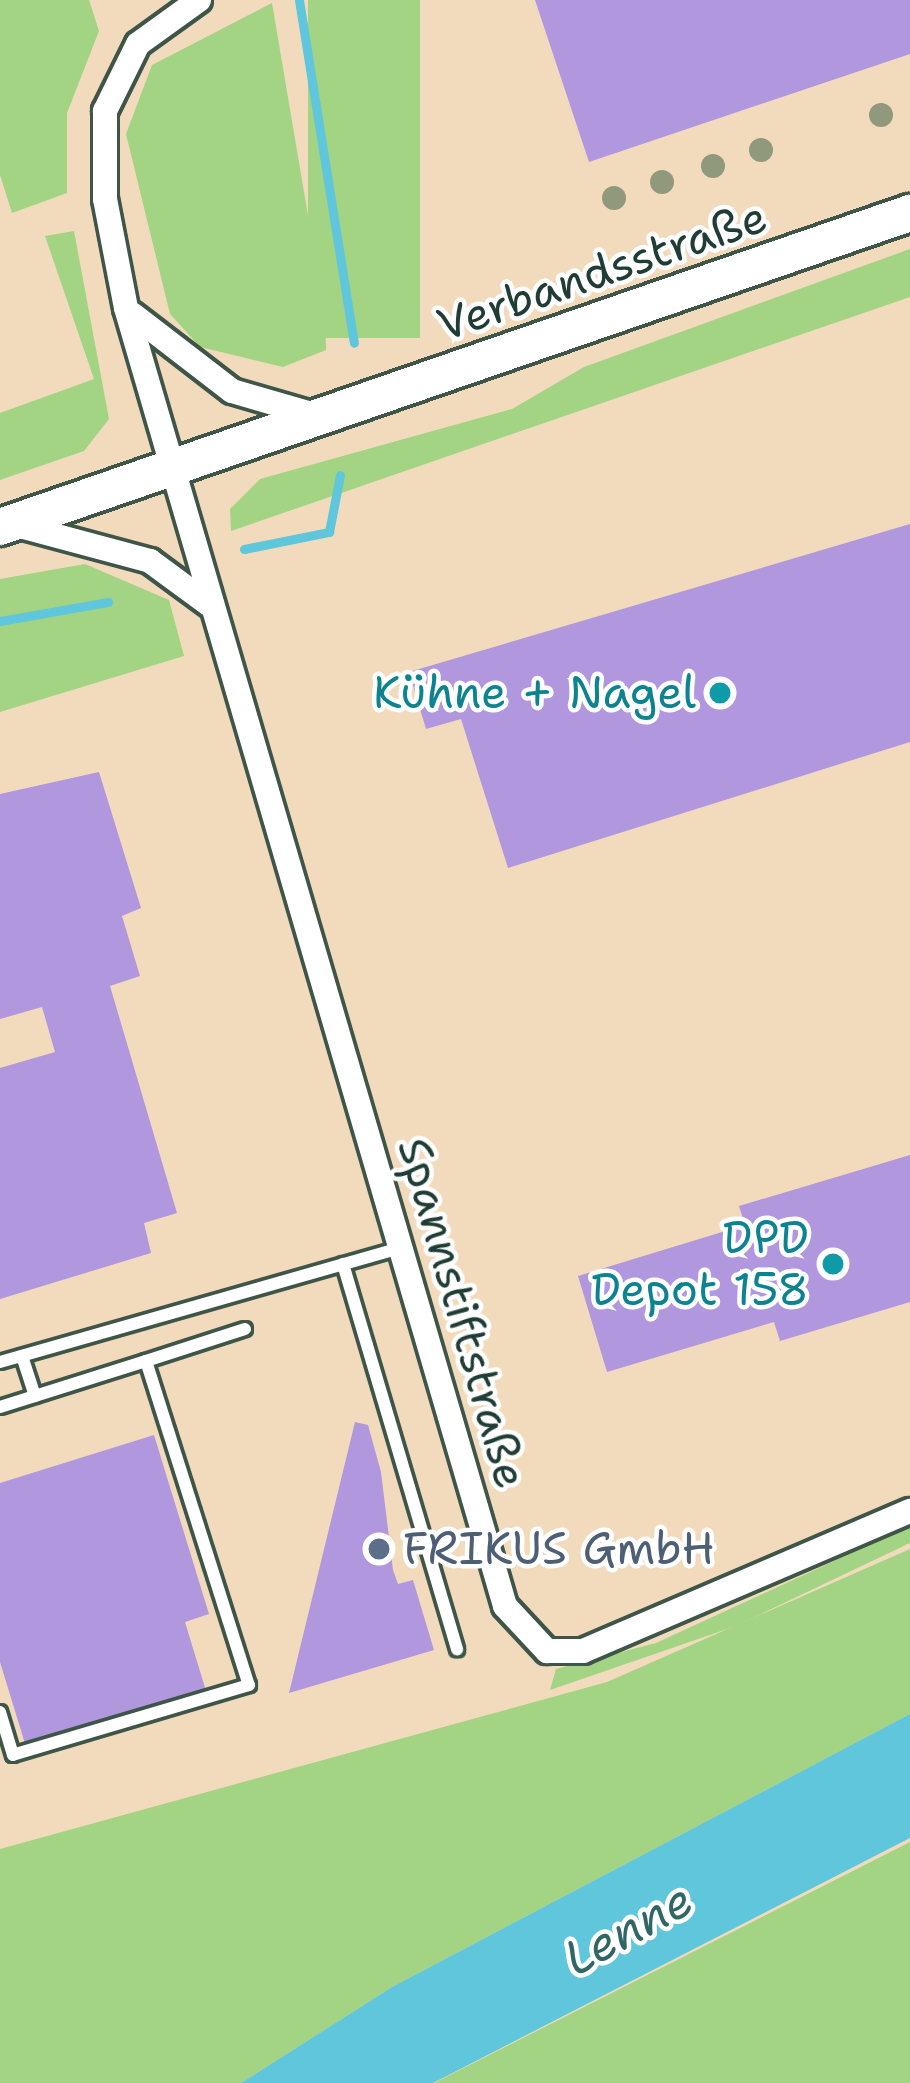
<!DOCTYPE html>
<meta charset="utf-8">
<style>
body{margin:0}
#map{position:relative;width:910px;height:2083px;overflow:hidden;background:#f1dbbc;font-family:"Shantell Sans",sans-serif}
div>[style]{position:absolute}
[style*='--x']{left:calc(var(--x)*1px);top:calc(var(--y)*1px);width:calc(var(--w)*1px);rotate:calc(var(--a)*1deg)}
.green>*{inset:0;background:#a3d483;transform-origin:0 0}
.water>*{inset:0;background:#5fc6db}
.stream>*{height:9px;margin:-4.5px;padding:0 4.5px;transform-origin:4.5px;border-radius:4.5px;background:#5fc6db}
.building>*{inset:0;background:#b097de}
.roads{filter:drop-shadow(3px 0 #3e5548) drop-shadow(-3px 0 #3e5548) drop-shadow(0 3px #3e5548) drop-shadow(0 -3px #3e5548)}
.lane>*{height:12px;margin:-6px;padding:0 6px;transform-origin:6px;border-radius:6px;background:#fff}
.street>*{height:24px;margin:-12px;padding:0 12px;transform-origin:12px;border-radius:12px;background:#fff}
.secondary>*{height:36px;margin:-18px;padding:0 18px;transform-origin:18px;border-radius:18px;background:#fff}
.trees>*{width:24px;height:24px;margin:-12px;border-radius:50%;background:#90997c}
.dots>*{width:33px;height:33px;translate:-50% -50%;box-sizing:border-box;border:6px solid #fff;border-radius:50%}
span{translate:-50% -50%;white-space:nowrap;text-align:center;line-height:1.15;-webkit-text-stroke:9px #fff;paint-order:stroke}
.street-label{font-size:45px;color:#1f3d34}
.culture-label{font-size:45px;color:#0d838f}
.right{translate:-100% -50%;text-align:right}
.service-label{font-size:45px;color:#4e5e75}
.left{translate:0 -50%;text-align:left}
.water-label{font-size:48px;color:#326666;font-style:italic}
</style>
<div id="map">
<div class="green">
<div style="clip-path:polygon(0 0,89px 0,99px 31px,67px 113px,67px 193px,12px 213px,0 175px)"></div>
<div style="left:308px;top:0;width:112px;height:338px"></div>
<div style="clip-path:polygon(272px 3px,325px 316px,326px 350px,283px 367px,200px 347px,170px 314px,126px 134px,152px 65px)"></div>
<div style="clip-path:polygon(74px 231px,109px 419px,84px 451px,0 480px,0 413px,94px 379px,45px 236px)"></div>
<div style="clip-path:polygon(910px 249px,910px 297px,231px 531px,230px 509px,260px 479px,512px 409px,584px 367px)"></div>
<div style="clip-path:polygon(85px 564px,169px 600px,184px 656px,0 712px,0 579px)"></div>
<div style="clip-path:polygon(910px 1526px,910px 1543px,736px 1626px,550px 1690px,556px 1669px,656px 1643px)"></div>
<div style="clip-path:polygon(910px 1549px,910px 1714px,392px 1987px,241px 2083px,0 2083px,0 1849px,607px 1682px)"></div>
<div style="clip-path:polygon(910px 1842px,910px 2083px,434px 2083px)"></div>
</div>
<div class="water">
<div style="clip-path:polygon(910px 1714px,910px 1838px,433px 2083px,241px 2083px,392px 1987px)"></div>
</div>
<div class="stream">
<div style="--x:299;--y:0;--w:347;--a:80.9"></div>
<div style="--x:244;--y:549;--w:87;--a:-11.3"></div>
<div style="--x:329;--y:532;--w:58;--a:-79.1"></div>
<div style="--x:0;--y:621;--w:110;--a:-10"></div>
</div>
<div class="building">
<div style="clip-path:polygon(535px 0,910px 0,910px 54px,589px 162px)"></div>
<div style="clip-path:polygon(910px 524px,910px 742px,508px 868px,461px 719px,426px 729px,409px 672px)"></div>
<div style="clip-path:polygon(99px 772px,141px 908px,122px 916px,140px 976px,110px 986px,177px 1213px,144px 1223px,151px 1253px,0 1299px,0 1068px,55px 1052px,42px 1007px,0 1019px,0 794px)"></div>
<div style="clip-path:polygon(910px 1155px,910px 1302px,780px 1341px,774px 1322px,607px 1372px,578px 1276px,745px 1225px,739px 1206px)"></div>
<div style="clip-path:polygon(355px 1422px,368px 1425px,381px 1472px,393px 1570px,398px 1584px,413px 1580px,434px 1650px,289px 1693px)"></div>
<div style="clip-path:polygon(154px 1435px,209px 1614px,185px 1622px,206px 1691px,26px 1747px,0 1662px,0 1483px)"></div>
</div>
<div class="roads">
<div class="lane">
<div style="--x:343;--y:1264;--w:402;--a:73.5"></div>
<div style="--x:22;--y:1356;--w:42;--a:72"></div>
<div style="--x:146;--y:1361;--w:104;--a:-17.9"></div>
<div style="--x:0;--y:1362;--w:416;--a:-15.9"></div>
<div style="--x:0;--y:1407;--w:153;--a:-17.5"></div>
<div style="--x:146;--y:1361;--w:340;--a:72.4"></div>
<div style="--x:249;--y:1685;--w:246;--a:163.5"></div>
<div style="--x:13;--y:1755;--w:45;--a:-106.8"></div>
</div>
<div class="street">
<div style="--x:199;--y:0;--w:75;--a:144.2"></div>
<div style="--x:138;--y:44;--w:75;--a:116.2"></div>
<div style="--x:105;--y:111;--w:88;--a:90"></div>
<div style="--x:105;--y:199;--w:111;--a:79.1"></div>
<div style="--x:126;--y:308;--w:1352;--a:73.72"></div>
<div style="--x:505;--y:1606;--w:62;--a:47"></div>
<div style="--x:547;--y:1651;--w:36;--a:0"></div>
<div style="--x:583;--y:1651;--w:356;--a:-23.2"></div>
<div style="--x:132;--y:314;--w:126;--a:37.6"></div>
<div style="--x:232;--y:391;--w:90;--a:16.2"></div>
<div style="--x:16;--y:525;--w:139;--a:15"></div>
<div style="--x:150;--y:561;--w:74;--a:36.3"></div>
</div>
<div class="secondary">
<div style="--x:0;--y:527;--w:963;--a:-19.04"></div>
</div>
</div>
<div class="trees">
<div style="left:881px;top:115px"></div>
<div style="left:761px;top:150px"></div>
<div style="left:713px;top:166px"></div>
<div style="left:662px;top:182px"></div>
<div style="left:614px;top:198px"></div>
</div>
<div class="dots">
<div style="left:720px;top:693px;background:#0f9aa8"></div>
<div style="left:833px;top:1264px;background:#0f9aa8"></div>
<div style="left:379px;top:1549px;background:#5c6f8a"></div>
</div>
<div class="street-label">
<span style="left:602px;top:271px;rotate:-19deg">Verbandsstraße</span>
<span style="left:462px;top:1313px;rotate:74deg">Spannstiftstraße</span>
</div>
<div class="culture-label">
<span class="right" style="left:696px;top:693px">Kühne + Nagel</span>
<span class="right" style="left:809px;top:1264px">DPD<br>Depot 158</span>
</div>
<div class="service-label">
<span class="left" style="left:403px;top:1549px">FRIKUS GmbH</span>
</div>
<div class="water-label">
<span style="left:628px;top:1929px;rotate:-29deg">Lenne</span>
</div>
</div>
